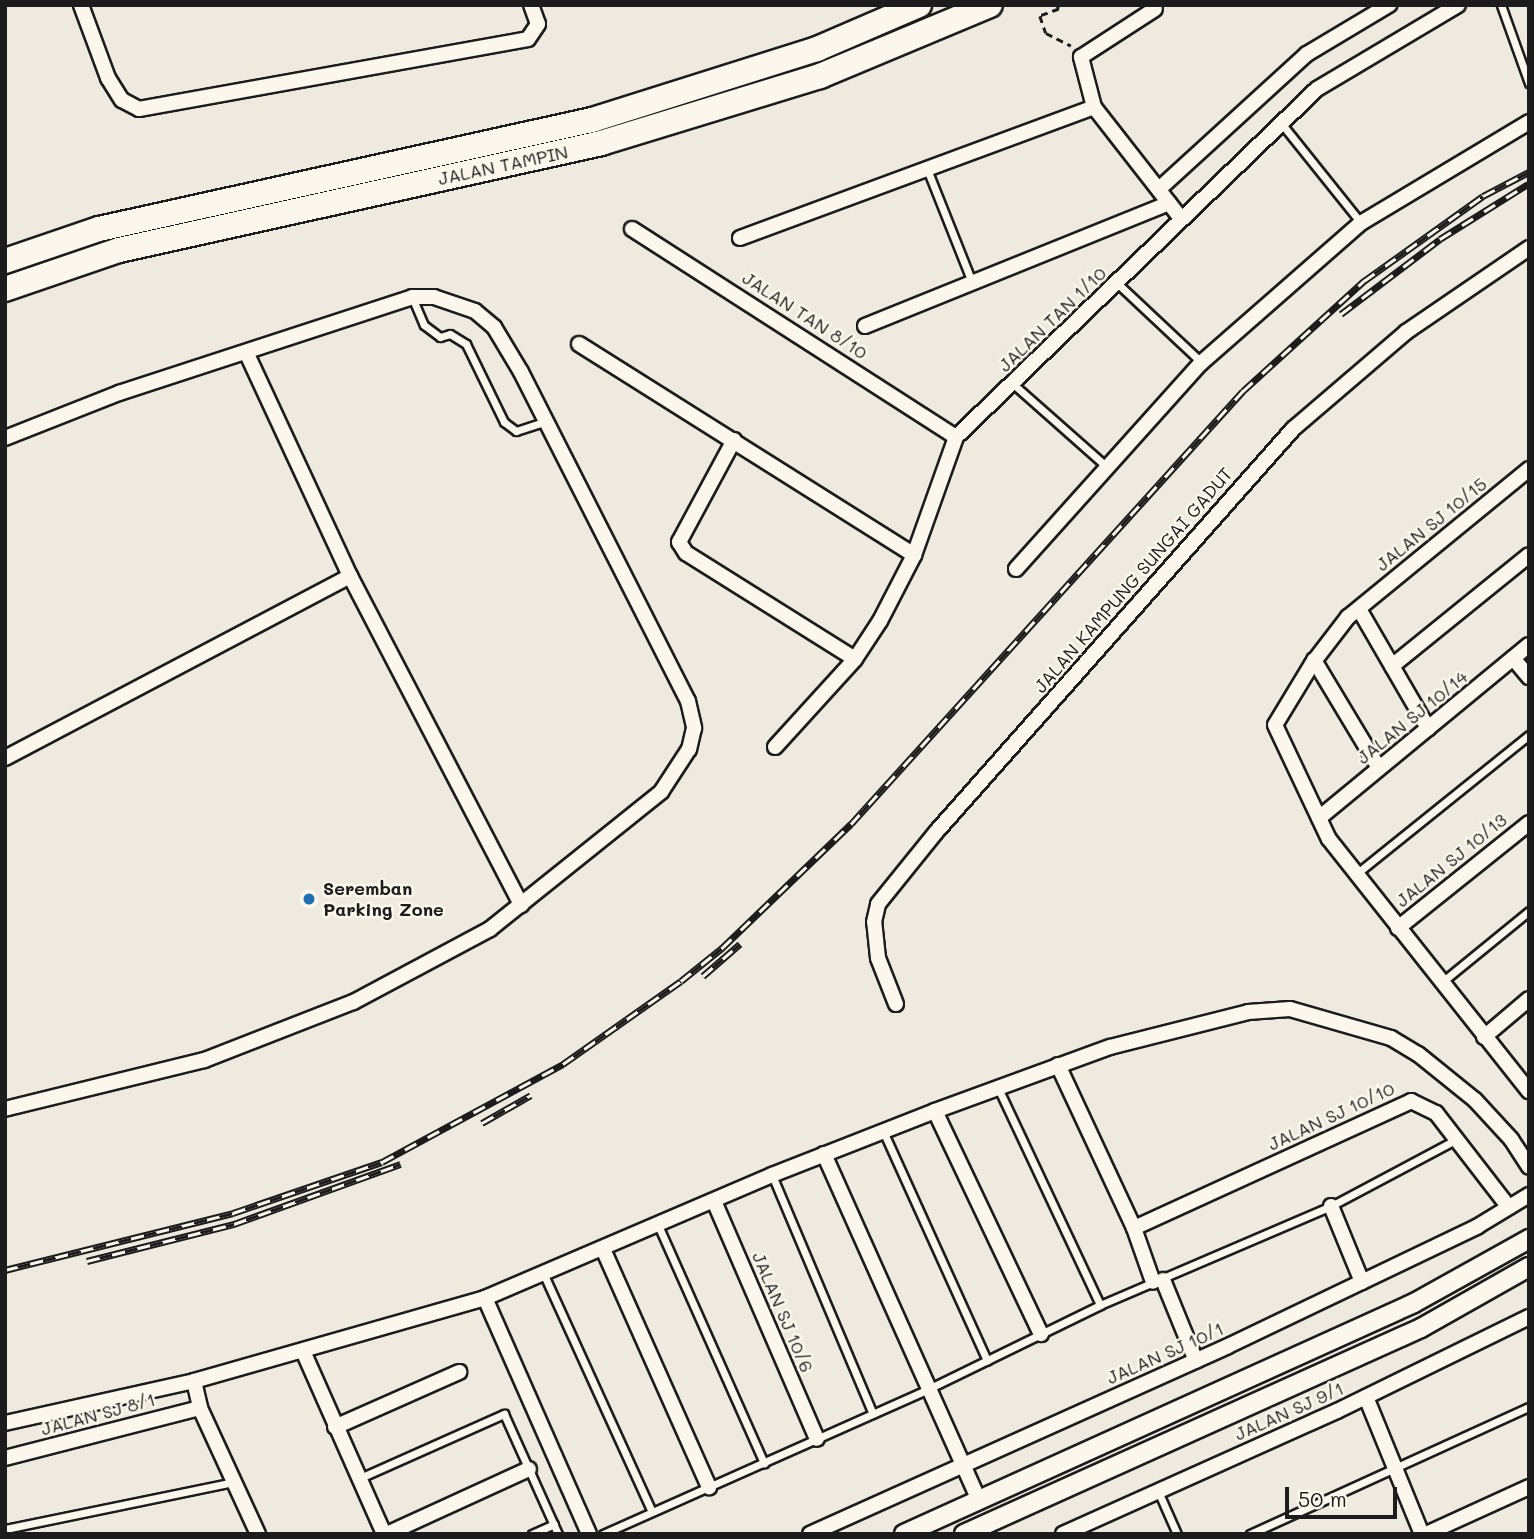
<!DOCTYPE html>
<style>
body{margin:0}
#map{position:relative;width:1534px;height:1539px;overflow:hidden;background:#eeeadf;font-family:Mali,sans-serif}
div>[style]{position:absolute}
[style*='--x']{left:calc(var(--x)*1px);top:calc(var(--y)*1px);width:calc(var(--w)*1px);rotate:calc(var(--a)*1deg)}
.path>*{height:2.5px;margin-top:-1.25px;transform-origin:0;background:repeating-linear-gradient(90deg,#1c1c1c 0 7px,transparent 0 12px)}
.roads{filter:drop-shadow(2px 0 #1c1c1c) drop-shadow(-2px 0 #1c1c1c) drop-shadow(0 2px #1c1c1c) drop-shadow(0 -2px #1c1c1c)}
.service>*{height:7px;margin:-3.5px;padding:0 3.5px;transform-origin:3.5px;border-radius:3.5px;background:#fbf7ec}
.minor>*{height:14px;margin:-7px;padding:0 7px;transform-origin:7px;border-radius:7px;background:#fbf7ec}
.tertiary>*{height:18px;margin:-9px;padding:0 9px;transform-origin:9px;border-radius:9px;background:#fbf7ec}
.trunk>*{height:24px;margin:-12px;padding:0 12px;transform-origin:12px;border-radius:12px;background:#fbf7ec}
.rail>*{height:7px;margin-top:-3.5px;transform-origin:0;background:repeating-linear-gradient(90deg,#fbf7ec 0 13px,#1c1c1c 0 26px);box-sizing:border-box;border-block:2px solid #1c1c1c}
.dots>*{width:19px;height:19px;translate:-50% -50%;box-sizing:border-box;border:4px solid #fbf7ec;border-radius:50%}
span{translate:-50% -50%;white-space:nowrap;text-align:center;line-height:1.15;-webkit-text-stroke:5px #fbf7ec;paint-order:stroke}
.street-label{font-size:18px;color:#1c1c1c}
.poi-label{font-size:18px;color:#1c1c1c;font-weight:700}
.left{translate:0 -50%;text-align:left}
.frame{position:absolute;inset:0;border:7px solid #1c1c1c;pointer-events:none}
.scale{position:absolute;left:1285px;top:1487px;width:112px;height:32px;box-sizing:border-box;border:4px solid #1c1c1c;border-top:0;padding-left:9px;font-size:21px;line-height:24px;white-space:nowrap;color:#1c1c1c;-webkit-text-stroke:5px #fbf7ec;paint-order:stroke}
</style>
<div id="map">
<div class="path">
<div style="--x:1043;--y:5;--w:3;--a:0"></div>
<div style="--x:1057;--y:5;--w:4;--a:63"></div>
<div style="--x:1059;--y:9;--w:20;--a:160"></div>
<div style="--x:1040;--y:16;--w:18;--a:71"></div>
<div style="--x:1046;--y:33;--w:28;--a:27"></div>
</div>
<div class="roads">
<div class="service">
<div style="--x:1501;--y:5;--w:83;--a:70.3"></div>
<div style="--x:1281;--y:123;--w:128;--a:51.3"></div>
<div style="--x:927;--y:169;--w:122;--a:68.3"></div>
<div style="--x:1117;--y:283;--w:115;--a:43.2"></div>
<div style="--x:412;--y:297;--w:30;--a:67"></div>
<div style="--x:424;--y:325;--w:20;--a:37"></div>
<div style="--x:440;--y:337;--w:10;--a:-17"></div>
<div style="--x:450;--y:334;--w:19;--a:32"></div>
<div style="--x:466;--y:344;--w:87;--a:64"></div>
<div style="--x:504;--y:422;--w:15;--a:37"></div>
<div style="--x:516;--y:431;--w:32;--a:-18"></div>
<div style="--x:1012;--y:383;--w:127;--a:41.5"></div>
<div style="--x:1356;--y:874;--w:222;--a:-38.8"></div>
<div style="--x:1442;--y:982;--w:112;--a:-39.2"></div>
<div style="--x:998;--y:1088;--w:240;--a:64.8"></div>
<div style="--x:883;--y:1131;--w:252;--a:65.6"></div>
<div style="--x:772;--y:1175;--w:259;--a:67.1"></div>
<div style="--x:658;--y:1225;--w:261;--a:66"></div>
<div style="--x:544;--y:1275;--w:260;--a:65.5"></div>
<div style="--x:360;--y:1478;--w:158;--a:-24"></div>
<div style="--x:504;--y:1414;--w:132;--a:65.8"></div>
<div style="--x:1158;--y:1491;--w:47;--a:66.2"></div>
<div style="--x:5;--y:1529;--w:233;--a:-11.6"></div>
<div style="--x:532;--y:1534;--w:24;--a:-24"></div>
<div style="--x:603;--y:1534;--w:356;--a:-24"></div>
<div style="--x:928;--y:1389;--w:191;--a:-26"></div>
<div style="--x:1100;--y:1305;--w:251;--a:-23.2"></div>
<div style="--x:1331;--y:1206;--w:143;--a:-28"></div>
<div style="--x:1250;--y:1534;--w:307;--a:-24.5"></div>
</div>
<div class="minor">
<div style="--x:81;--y:5;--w:78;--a:69.7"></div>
<div style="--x:108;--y:78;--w:26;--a:58"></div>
<div style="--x:122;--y:100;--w:19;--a:28"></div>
<div style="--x:139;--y:109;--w:395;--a:-10.2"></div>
<div style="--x:528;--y:39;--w:18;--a:-56"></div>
<div style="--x:538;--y:24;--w:20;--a:-110"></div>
<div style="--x:1094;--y:107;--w:52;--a:-104.6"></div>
<div style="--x:1081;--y:57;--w:88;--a:-33"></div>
<div style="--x:1159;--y:189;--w:200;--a:-42.4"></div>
<div style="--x:1307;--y:54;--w:96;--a:-30.9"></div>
<div style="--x:632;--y:229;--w:385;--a:32.7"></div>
<div style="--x:740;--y:238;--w:377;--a:-20.3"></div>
<div style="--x:1094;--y:107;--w:140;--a:52"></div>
<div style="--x:865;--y:326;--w:328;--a:-22"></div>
<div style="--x:579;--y:344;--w:396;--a:32.2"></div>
<div style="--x:247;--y:354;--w:245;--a:65.1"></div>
<div style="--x:350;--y:576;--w:371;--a:62.5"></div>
<div style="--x:5;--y:438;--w:123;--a:-21.5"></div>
<div style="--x:119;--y:393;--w:308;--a:-18.1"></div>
<div style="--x:412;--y:297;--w:22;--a:0"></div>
<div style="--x:434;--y:297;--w:43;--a:18.9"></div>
<div style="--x:475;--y:311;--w:25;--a:40"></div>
<div style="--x:494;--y:327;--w:52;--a:59"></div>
<div style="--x:521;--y:372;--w:369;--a:63.1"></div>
<div style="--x:688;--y:701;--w:28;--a:77"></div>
<div style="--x:694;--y:728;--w:22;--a:103"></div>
<div style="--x:689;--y:749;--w:51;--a:123.1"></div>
<div style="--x:661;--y:792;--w:219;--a:141.3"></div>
<div style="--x:490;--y:929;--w:155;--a:151.9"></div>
<div style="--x:353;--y:1002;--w:160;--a:158.7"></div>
<div style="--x:204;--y:1060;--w:205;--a:166.2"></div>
<div style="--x:734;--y:440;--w:116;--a:118.3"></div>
<div style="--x:679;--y:542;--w:13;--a:58"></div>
<div style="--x:686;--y:553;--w:199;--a:32.1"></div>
<div style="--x:1529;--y:469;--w:234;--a:140.7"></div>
<div style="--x:1348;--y:617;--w:59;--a:127.5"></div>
<div style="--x:1312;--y:664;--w:71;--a:121.2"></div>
<div style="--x:1275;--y:725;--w:126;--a:64.7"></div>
<div style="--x:1329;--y:839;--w:322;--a:51.6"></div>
<div style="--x:1016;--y:569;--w:277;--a:-48.1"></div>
<div style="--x:1201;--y:363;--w:213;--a:-41.2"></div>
<div style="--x:1361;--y:223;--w:196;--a:-31"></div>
<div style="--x:1359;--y:609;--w:138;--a:59.9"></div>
<div style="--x:1513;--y:658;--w:25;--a:50"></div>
<div style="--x:1314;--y:660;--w:126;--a:59"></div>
<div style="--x:1392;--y:666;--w:176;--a:-39"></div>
<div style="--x:775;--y:747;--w:119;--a:-47.7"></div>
<div style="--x:855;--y:659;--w:45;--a:-56.7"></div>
<div style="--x:880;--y:621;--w:74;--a:-62.7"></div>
<div style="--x:914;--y:555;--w:125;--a:-70.4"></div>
<div style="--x:956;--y:437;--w:501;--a:-43.95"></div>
<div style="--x:1317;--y:89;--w:164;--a:-30.8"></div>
<div style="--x:5;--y:758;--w:390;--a:-27.8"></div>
<div style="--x:1319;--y:818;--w:272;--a:-39.5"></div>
<div style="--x:1398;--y:928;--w:168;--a:-38.7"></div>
<div style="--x:896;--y:1004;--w:49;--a:-111.4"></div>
<div style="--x:878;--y:958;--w:36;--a:-96"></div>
<div style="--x:874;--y:922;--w:18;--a:-77"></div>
<div style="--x:878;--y:904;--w:94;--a:-51.1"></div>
<div style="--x:937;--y:831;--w:537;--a:-48.47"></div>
<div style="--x:1293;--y:429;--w:149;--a:-40.6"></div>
<div style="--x:1406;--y:332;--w:149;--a:-34.3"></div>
<div style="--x:1484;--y:1037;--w:59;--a:-40.2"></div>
<div style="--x:1058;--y:1065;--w:180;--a:65"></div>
<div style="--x:1134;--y:1228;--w:57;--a:70.6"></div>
<div style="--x:935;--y:1111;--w:247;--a:64.6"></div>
<div style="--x:824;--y:1154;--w:379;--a:65.9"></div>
<div style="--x:714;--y:1201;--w:259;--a:66.6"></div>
<div style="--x:1331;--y:1206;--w:82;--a:67.8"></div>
<div style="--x:1134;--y:1228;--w:305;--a:-24.6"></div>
<div style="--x:1411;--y:1101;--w:28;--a:26"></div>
<div style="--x:1436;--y:1113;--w:118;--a:52.3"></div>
<div style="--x:603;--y:1249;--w:261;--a:66"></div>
<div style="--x:1163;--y:1280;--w:87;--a:67.8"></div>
<div style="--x:485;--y:1298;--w:258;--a:66.2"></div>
<div style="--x:303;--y:1351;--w:200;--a:66.1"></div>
<div style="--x:194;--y:1381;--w:28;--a:77"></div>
<div style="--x:200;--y:1408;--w:139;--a:65.3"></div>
<div style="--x:1366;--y:1397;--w:148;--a:67.8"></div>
<div style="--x:5;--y:1423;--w:194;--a:-12.5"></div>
<div style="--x:194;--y:1381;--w:303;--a:-15.9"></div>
<div style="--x:485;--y:1298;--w:312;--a:-23.2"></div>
<div style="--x:772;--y:1175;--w:175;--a:-21.4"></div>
<div style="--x:935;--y:1111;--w:186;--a:-20.1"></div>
<div style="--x:1110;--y:1047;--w:142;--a:-14.2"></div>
<div style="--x:1248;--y:1012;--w:42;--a:-4.1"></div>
<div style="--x:1290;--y:1009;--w:105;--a:16"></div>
<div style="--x:1391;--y:1038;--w:31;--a:31"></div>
<div style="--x:1418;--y:1054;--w:73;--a:38.9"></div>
<div style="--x:1475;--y:1100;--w:53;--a:47.3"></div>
<div style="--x:1511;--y:1139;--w:33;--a:57"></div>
<div style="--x:335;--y:1427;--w:136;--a:-23.9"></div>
<div style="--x:5;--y:1458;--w:201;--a:-14.4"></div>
<div style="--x:387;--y:1534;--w:156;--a:-24.6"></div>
<div style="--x:810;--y:1534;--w:458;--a:-24.2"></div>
<div style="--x:1228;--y:1346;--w:277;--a:-25.6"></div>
<div style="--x:1478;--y:1226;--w:60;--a:-31.3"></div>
<div style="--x:1063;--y:1534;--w:300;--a:-24.2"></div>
<div style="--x:1337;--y:1411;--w:214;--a:-26.1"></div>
<div style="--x:1426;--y:1534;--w:113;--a:-24.5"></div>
</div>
<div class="tertiary">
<div style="--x:904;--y:1534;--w:560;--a:-24.37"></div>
<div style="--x:1414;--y:1303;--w:132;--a:-29.1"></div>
<div style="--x:964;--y:1534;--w:501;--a:-24.26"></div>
<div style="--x:1421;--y:1328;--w:124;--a:-29.5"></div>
</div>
<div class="trunk">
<div style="--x:5;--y:261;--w:99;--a:-18.8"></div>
<div style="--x:99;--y:229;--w:505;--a:-12.47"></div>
<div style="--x:592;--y:120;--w:236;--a:-17.5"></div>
<div style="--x:817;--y:49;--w:111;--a:-23.3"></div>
<div style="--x:5;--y:289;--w:120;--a:-18.9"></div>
<div style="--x:119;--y:250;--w:494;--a:-12.5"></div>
<div style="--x:601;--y:143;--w:229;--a:-17"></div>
<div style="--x:820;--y:76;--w:184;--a:-22.7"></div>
</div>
</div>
<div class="rail">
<div style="--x:1341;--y:314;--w:124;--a:-37.1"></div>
<div style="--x:1440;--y:239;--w:104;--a:-32"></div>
<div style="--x:703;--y:976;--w:49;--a:-40.9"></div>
<div style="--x:482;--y:1123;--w:56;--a:-29.7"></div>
<div style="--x:87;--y:1261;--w:152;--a:-14.1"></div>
<div style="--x:234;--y:1224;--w:177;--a:-19.8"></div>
<div style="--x:5;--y:1270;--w:235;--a:-14"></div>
<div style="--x:233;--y:1213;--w:157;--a:-18.9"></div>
<div style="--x:382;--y:1162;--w:206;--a:-28.4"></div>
<div style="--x:563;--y:1064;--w:144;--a:-35.1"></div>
<div style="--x:681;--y:981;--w:53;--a:-38.8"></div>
<div style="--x:722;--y:948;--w:179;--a:-43.9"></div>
<div style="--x:851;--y:824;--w:584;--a:-47.85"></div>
<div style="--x:1243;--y:391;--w:164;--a:-42.3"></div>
<div style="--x:1364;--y:281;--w:146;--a:-35.5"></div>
<div style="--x:1483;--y:196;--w:52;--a:-27.6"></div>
</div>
<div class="dots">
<div style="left:309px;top:899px;background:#1f6fb2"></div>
</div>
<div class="street-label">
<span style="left:503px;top:165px;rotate:-12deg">JALAN TAMPIN</span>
<span style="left:805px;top:315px;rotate:33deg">JALAN TAN 8/10</span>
<span style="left:1052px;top:319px;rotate:-44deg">JALAN TAN 1/10</span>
<span style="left:1431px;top:524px;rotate:-39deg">JALAN SJ 10/15</span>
<span style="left:1133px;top:580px;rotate:-49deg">JALAN KAMPUNG SUNGAI GADUT</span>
<span style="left:1412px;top:717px;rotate:-39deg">JALAN SJ 10/14</span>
<span style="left:1451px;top:860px;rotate:-39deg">JALAN SJ 10/13</span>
<span style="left:1331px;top:1116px;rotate:-25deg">JALAN SJ 10/10</span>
<span style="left:783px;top:1312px;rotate:67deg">JALAN SJ 10/6</span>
<span style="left:1165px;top:1353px;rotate:-24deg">JALAN SJ 10/1</span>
<span style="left:1289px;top:1411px;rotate:-24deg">JALAN SJ 9/1</span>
<span style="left:98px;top:1414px;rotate:-15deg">JALAN SJ 8/1</span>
</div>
<div class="poi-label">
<span class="left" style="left:323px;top:899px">Seremban<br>Parking Zone</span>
</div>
<div class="frame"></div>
<div class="scale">50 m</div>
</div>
